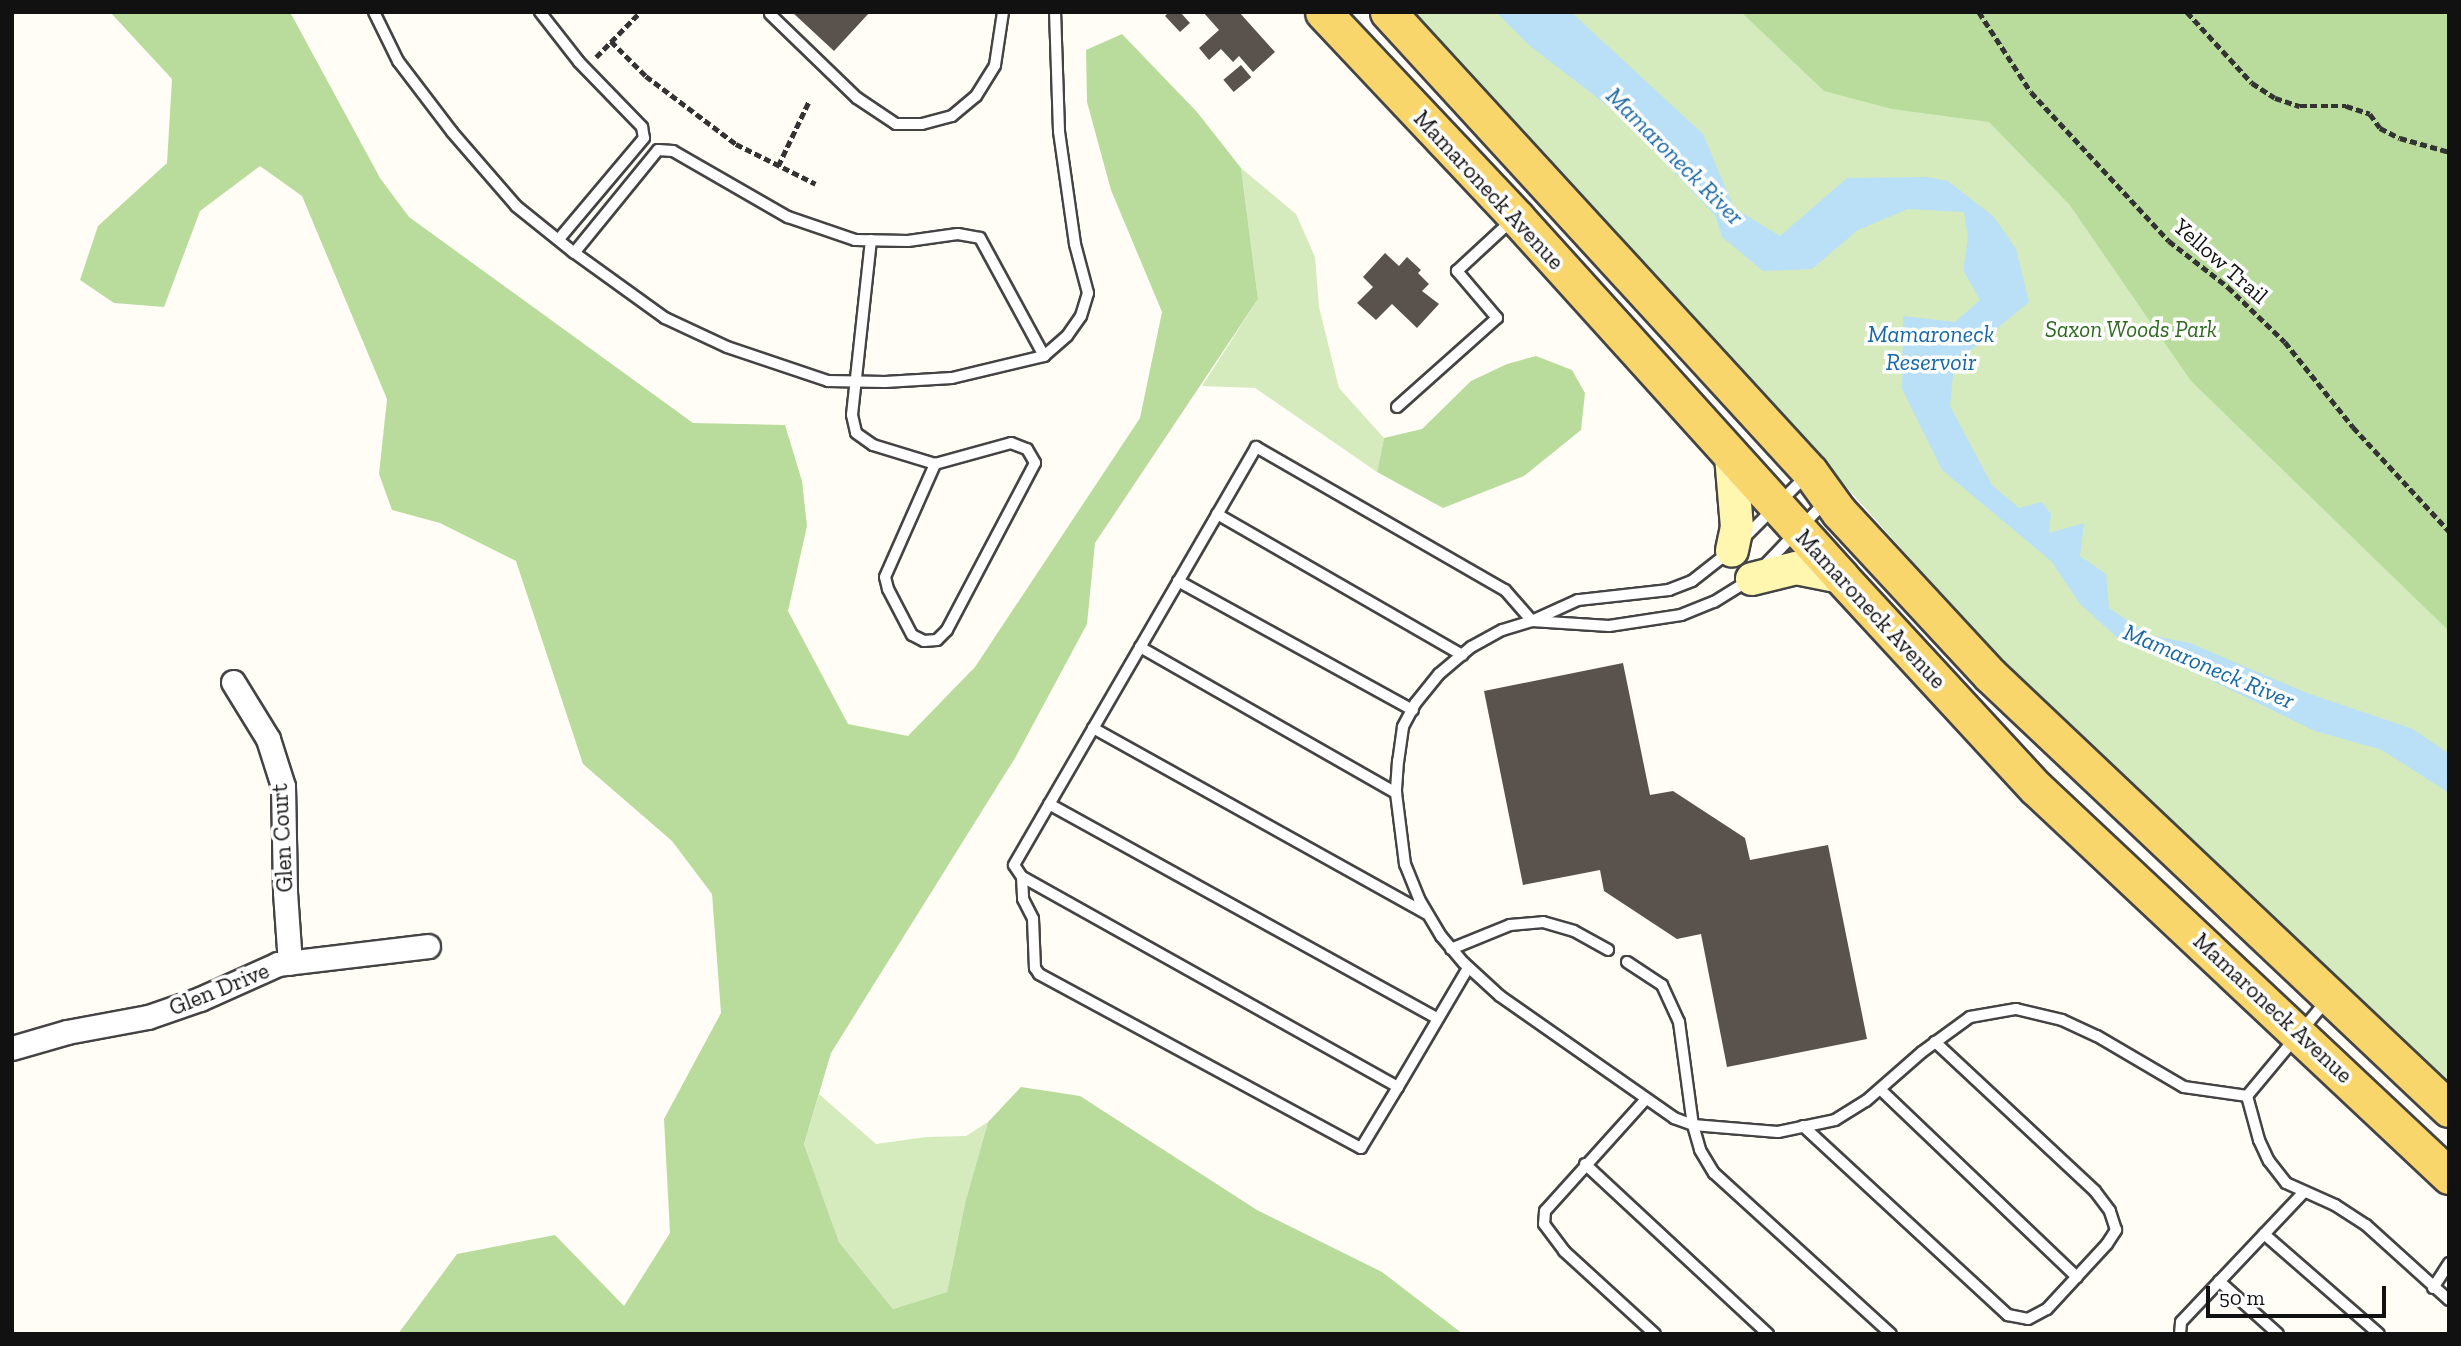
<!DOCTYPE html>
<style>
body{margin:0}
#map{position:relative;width:2461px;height:1346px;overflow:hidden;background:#fffdf5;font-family:"Zilla Slab",serif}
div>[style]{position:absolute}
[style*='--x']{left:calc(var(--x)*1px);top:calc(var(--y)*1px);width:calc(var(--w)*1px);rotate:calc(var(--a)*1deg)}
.green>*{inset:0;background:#d5ebbd}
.forest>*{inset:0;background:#b9dc9c}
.water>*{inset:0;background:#b9e0f7}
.building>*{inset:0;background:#5a524d;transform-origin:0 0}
.path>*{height:4.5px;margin-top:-2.25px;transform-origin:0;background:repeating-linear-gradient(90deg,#333 0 7px,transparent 0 10.5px)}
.roads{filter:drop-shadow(2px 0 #444) drop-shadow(-2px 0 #444) drop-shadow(0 2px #444) drop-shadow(0 -2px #444)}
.lane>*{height:10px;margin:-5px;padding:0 5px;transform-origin:5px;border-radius:5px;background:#fff}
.street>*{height:23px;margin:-11.5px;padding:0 11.5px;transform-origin:11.5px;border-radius:11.5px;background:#fff}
.secondary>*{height:32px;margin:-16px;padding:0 16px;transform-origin:16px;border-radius:16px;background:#fff6b0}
.primary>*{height:35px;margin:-17.5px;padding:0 17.5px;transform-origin:17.5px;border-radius:17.5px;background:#f9d66b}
span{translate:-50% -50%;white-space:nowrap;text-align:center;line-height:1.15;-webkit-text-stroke:7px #fff;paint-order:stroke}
.street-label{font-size:23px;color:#111}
.park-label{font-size:23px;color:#2f6b1f;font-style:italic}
.water-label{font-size:24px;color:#1768a6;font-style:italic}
.frame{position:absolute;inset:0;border:14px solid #111;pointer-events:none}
.scale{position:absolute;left:2206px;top:1286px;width:180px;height:32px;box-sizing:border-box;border:4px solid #111;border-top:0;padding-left:9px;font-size:21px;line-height:24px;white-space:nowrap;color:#111;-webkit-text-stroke:5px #fff;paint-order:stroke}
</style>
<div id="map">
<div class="green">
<div style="clip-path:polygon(1414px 12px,2449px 12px,2449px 1087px,2061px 728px,1727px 353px)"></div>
<div style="clip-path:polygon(1241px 168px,1296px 214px,1315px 257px,1319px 307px,1339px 388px,1384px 438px,1377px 472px,1255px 388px,1202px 386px,1258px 299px)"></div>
<div style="clip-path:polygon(819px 1094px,876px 1144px,926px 1137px,966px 1136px,988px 1122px,965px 1203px,947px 1292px,893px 1309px,839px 1242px,804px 1144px)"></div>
</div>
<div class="forest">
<div style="clip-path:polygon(110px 12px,290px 12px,380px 178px,409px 217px,693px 423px,785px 425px,802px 481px,807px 526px,788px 611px,848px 724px,908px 736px,975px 667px,1140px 418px,1162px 312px,1111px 190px,1087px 102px,1086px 50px,1122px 34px,1197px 112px,1241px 168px,1258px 299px,1095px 543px,1087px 624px,1015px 758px,831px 1053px,804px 1144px,839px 1242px,893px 1309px,947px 1292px,965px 1203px,988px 1122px,1021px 1087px,1080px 1096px,1257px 1210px,1382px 1272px,1463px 1334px,398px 1334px,457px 1254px,555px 1235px,624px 1306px,670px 1233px,664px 1119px,721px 1013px,712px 894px,672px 841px,583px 764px,516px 561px,440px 523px,392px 510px,379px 474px,387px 399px,302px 196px,260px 166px,200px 211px,164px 307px,114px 303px,80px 280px,98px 226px,167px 163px,172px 79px)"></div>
<div style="clip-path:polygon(1741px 12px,2449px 12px,2449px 631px,2191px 381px,2069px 204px,1989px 122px,1892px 109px,1824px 91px)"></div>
<div style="clip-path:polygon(1536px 356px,1572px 370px,1585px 393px,1581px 430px,1524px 476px,1443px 508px,1377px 472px,1384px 438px,1422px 429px,1471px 381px,1507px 364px)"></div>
</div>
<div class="water">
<div style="clip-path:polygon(1496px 12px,1571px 12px,1703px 134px,1734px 208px,1780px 236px,1847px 178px,1927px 177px,1948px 181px,1994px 217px,2016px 249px,2029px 302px,1954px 364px,1950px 406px,1992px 485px,2019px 508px,2042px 502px,2051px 514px,2049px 533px,2084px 523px,2080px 556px,2106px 574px,2109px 608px,2149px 635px,2190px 643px,2307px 693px,2413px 729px,2449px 754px,2449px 793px,2382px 750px,2315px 731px,2165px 658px,2123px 643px,2080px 604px,2051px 561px,1942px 470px,1902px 389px,1903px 316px,1955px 322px,1980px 300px,1963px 270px,1968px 238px,1964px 212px,1908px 209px,1858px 230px,1812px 269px,1763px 271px,1722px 237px,1715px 215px,1623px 118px,1529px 45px)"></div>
</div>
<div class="building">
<div style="clip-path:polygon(792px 12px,870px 12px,834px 51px)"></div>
<div style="clip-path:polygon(1169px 12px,1180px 12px,1190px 23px,1180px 32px,1165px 16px)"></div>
<div style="clip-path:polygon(1203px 12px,1239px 12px,1275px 52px,1253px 72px,1239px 56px,1233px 62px,1221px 49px,1209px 60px,1199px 48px,1219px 30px)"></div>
<div style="left:1241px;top:65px;width:16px;height:23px;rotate:50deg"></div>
<div style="clip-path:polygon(1385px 253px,1399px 266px,1407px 257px,1421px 270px,1418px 273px,1429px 284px,1422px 291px,1439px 304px,1417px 328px,1392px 304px,1376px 320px,1357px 303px,1373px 287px,1363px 277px)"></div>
<div style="clip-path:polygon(1623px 663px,1650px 795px,1673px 791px,1745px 838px,1750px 860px,1828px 845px,1867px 1039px,1727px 1067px,1701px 934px,1677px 939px,1604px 891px,1600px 870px,1523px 885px,1484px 691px)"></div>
</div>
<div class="path">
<div style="--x:1979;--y:12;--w:95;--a:57"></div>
<div style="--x:2031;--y:92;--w:203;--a:47.2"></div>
<div style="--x:2169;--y:241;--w:75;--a:37.9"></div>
<div style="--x:2228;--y:287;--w:79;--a:44"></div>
<div style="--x:2285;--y:342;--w:109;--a:51.3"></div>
<div style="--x:2353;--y:427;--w:142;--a:47.3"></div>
<div style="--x:2187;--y:12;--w:96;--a:47.5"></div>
<div style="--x:2252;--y:83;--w:27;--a:33"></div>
<div style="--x:2275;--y:98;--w:26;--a:18"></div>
<div style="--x:2300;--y:106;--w:46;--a:0"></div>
<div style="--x:2346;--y:106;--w:25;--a:18"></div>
<div style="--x:2370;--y:114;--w:17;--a:54"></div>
<div style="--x:2380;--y:128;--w:22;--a:27"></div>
<div style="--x:2400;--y:138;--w:51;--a:15.9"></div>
<div style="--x:611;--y:41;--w:49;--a:45"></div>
<div style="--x:646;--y:76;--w:113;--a:37.1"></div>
<div style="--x:736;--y:144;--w:89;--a:26.6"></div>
<div style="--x:596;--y:57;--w:63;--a:-45.6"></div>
<div style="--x:778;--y:166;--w:72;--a:-64.5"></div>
</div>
<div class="roads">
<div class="lane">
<div style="--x:374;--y:12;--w:55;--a:63.9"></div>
<div style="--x:398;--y:61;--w:89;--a:52.7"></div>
<div style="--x:452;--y:132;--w:98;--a:49.1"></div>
<div style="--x:516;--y:206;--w:72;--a:38.8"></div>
<div style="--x:572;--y:251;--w:115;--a:35.8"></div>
<div style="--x:665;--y:318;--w:68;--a:25.1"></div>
<div style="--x:727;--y:347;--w:107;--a:18.6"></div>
<div style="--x:828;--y:381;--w:57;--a:1"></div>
<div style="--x:885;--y:382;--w:67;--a:-3.4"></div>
<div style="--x:952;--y:378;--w:95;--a:-13.4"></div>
<div style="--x:1044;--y:356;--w:30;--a:-41"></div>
<div style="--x:1067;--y:336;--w:24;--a:-55"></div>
<div style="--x:1081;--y:316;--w:24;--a:-73"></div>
<div style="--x:1088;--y:293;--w:51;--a:-104.9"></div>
<div style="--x:1075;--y:244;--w:114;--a:-98.1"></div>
<div style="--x:1059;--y:131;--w:119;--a:-91.9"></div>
<div style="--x:540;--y:12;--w:63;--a:52"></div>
<div style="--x:579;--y:62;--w:91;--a:45.9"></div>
<div style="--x:642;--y:127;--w:11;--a:80"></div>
<div style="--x:644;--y:138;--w:133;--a:130.1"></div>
<div style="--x:770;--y:14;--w:121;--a:44"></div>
<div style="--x:857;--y:98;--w:47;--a:33.7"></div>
<div style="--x:896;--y:124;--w:26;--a:0"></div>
<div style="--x:922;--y:124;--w:31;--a:-15"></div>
<div style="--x:952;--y:116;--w:31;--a:-40"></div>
<div style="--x:976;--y:96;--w:36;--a:-58"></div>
<div style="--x:995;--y:65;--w:54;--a:-81.4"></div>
<div style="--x:871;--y:240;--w:176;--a:96.2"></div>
<div style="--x:852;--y:415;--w:18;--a:77"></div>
<div style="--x:856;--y:433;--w:21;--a:35"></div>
<div style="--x:873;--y:445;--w:65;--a:17"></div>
<div style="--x:935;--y:464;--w:79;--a:-15.4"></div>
<div style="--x:1011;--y:443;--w:17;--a:21"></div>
<div style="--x:1027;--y:449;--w:16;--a:60"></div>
<div style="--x:1035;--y:463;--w:189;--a:117.8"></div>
<div style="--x:947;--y:630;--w:14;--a:135"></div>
<div style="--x:937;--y:640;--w:13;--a:176"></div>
<div style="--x:924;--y:641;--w:13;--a:-153"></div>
<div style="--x:912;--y:635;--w:52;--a:-117.6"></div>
<div style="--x:888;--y:589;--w:12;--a:-104"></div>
<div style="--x:885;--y:577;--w:124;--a:-66.1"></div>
<div style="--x:574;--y:253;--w:133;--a:-50.8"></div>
<div style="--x:658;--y:150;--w:15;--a:4"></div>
<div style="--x:673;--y:151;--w:133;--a:29.9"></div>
<div style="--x:788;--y:217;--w:71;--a:18.9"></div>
<div style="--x:855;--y:240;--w:53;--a:1.1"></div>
<div style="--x:908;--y:241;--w:50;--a:-8"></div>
<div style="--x:958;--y:234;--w:22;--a:10"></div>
<div style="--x:980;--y:238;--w:134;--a:61.5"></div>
<div style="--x:1397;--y:407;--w:134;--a:-41.7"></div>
<div style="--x:1497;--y:318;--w:62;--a:-130.4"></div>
<div style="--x:1457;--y:271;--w:74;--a:-42.8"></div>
<div style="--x:1217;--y:514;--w:283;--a:29.9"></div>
<div style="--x:1743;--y:539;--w:89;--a:-45"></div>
<div style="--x:1729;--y:552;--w:47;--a:141.9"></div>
<div style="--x:1692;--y:581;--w:25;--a:159"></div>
<div style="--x:1669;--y:590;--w:92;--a:173.7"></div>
<div style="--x:1578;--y:600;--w:51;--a:155.5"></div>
<div style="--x:1532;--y:621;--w:31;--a:163"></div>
<div style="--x:1502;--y:630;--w:35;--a:151"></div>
<div style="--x:1471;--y:647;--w:42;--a:139.8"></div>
<div style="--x:1439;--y:674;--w:38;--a:129"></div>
<div style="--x:1415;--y:704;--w:26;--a:118"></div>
<div style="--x:1403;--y:727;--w:34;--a:98"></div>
<div style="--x:1398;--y:761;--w:32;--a:94"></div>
<div style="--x:1396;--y:793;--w:72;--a:82.8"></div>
<div style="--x:1405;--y:864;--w:38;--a:68"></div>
<div style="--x:1419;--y:899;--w:43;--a:59.3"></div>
<div style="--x:1441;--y:936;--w:35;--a:50"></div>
<div style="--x:1464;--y:963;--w:49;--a:42.5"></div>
<div style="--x:1500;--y:996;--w:213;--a:35"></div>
<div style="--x:1674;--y:1118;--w:20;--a:20"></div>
<div style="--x:1693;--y:1125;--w:85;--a:4.7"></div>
<div style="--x:1778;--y:1132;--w:58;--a:-11.9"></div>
<div style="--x:1835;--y:1120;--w:36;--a:-32"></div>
<div style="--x:1866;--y:1101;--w:74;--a:-41.2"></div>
<div style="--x:1922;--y:1052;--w:59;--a:-36.1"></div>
<div style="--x:1970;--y:1017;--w:47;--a:-9.9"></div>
<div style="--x:2016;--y:1009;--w:47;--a:13.4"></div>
<div style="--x:2062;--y:1020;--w:38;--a:25"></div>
<div style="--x:2097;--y:1036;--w:101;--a:30.4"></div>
<div style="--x:2184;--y:1087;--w:64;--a:8.1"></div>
<div style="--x:1762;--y:568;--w:93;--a:-46.3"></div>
<div style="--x:1178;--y:581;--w:268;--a:28.8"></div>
<div style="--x:1140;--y:647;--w:295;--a:29.7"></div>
<div style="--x:1093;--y:728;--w:382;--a:29.1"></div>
<div style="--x:1049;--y:804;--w:444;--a:28.9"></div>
<div style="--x:1022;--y:877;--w:22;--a:87"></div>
<div style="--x:1023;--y:899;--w:22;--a:63"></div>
<div style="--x:1033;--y:919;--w:49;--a:87.7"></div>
<div style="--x:1035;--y:968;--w:7;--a:56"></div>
<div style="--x:1039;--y:974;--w:366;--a:28.4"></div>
<div style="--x:1361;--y:1148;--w:71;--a:-58.8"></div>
<div style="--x:1451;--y:949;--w:64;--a:-22.1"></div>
<div style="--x:1510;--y:925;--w:33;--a:-5"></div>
<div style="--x:1543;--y:922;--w:32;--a:16"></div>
<div style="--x:1574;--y:931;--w:39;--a:29"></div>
<div style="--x:1627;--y:962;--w:42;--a:33.3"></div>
<div style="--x:1662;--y:985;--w:41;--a:65.3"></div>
<div style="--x:1679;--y:1022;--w:104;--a:82.3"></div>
<div style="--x:1693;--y:1125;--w:26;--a:74"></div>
<div style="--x:1700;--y:1150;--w:27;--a:59"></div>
<div style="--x:1714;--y:1173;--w:239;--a:42.3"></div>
<div style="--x:1468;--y:968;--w:138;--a:120.5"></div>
<div style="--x:1398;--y:1087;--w:431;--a:-150.8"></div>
<div style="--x:1022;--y:877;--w:14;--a:-124"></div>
<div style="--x:1014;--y:865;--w:483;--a:-59.9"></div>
<div style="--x:1256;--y:447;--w:287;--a:29.9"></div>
<div style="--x:1505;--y:590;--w:41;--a:48.9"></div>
<div style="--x:1532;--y:621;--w:77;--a:3.7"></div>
<div style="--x:1609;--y:626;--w:73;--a:-8.7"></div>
<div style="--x:1681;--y:615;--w:35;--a:-22"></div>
<div style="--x:1714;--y:602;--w:44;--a:-31.9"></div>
<div style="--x:2327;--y:1000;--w:125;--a:129.8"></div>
<div style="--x:2247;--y:1096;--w:46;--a:74.7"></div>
<div style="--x:2259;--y:1140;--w:23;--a:65"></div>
<div style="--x:2269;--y:1161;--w:28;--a:52"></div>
<div style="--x:2286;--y:1183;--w:54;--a:24.2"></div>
<div style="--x:2335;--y:1205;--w:37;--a:33"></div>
<div style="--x:2366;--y:1225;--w:112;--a:42.1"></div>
<div style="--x:1881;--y:1090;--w:271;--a:43.7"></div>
<div style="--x:1646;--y:1099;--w:151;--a:132"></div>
<div style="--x:1545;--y:1211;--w:13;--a:94"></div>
<div style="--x:1544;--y:1224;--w:34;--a:53"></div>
<div style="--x:1564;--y:1251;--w:123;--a:42.4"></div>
<div style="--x:1803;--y:1126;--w:279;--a:42.7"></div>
<div style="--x:2008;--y:1315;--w:20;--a:11"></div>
<div style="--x:2028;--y:1319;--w:21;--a:-28"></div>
<div style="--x:2047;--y:1309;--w:88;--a:-47.3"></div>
<div style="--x:2107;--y:1244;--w:17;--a:-57"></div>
<div style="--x:2116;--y:1230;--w:20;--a:-108"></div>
<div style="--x:2110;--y:1211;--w:25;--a:-127"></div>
<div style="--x:2095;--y:1191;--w:219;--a:-137"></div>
<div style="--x:1585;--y:1164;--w:250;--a:42.9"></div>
<div style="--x:2264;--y:1234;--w:152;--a:41"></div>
<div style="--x:2219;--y:1281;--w:79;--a:41.9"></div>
<div style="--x:2433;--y:1288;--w:30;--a:-57"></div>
<div style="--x:2180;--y:1334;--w:12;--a:-85"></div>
<div style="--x:2181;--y:1322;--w:179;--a:-46.6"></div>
</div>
<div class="street">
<div style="--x:233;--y:682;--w:67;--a:58.4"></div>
<div style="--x:268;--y:739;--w:49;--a:72.3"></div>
<div style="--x:283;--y:786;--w:106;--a:88.9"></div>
<div style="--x:285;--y:892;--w:71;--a:86"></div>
<div style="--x:12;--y:1048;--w:57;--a:-16.2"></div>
<div style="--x:67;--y:1032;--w:82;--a:-10.5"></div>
<div style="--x:148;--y:1017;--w:55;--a:-19.1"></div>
<div style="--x:200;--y:999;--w:85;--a:-24.2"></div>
<div style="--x:278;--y:964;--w:151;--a:-6.8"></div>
</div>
<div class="secondary">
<div style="--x:1731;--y:456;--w:71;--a:85.2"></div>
<div style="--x:1737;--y:527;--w:24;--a:102"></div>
<div style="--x:1752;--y:579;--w:45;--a:-14"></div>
<div style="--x:1796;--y:568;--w:46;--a:11.3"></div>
</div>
<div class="primary">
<div style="--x:1323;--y:12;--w:282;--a:46.7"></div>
<div style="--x:1516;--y:217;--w:485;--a:47.9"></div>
<div style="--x:1841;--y:577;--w:287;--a:47.3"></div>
<div style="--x:2036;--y:788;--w:567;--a:43.21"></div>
<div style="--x:1388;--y:12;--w:624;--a:47.47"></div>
<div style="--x:1810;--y:472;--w:49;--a:54.1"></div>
<div style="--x:1839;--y:512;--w:222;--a:47.2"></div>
<div style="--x:1990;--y:675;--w:632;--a:43.4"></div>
</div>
</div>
<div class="street-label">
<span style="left:1489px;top:190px;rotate:47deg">Mamaroneck Avenue</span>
<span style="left:2221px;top:261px;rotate:41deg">Yellow Trail</span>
<span style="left:1871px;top:609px;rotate:47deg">Mamaroneck Avenue</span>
<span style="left:282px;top:838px;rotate:-93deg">Glen Court</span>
<span style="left:219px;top:989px;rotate:-22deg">Glen Drive</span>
<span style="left:2273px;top:1008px;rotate:43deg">Mamaroneck Avenue</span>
</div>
<div class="park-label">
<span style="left:2131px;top:329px">Saxon Woods Park</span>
</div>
<div class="water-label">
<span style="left:1675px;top:156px;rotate:45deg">Mamaroneck River</span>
<span style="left:1931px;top:348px">Mamaroneck<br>Reservoir</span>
<span style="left:2209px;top:666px;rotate:23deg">Mamaroneck River</span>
</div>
<div class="frame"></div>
<div class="scale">50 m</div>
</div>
